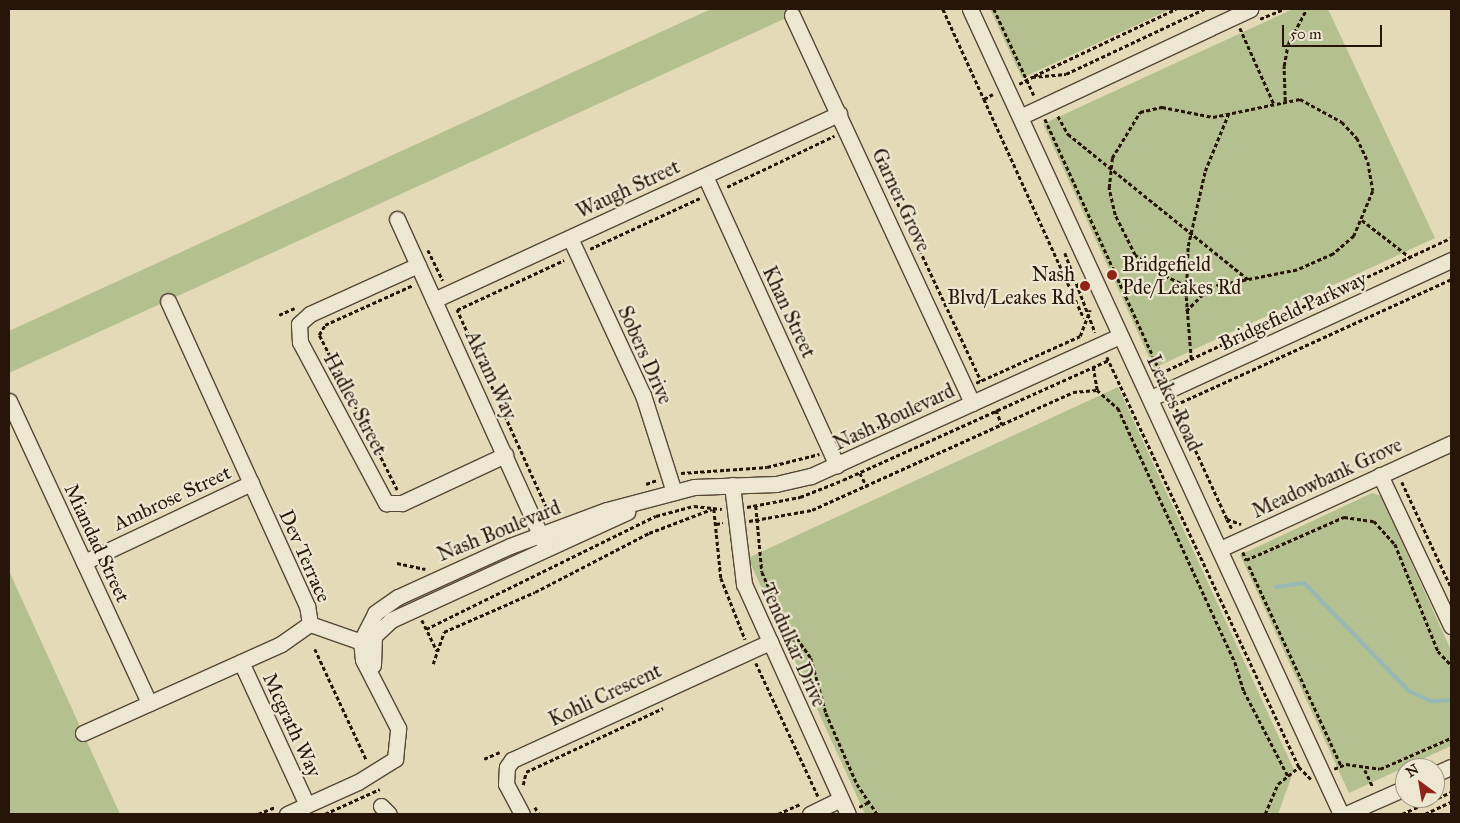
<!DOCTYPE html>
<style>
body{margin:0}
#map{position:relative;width:1460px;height:823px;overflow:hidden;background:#e4dab8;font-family:"IM FELL Great Primer",serif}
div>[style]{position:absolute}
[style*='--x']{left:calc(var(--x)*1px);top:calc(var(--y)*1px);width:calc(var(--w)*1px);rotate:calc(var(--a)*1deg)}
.green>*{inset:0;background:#b4c08f}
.stream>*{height:4px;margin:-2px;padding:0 2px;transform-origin:2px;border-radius:2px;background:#97b9b6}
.path>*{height:2.5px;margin-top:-1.25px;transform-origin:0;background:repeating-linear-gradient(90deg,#281509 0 4px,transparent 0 6.5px)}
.roads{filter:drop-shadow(1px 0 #574635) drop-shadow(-1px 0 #574635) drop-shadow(0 1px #574635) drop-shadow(0 -1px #574635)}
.minor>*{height:15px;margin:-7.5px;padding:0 7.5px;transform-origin:7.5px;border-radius:7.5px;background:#ede7d1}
.dots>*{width:14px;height:14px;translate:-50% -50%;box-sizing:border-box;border:2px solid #ede7d1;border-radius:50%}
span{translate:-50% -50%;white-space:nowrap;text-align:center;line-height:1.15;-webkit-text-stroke:4.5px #ede7d1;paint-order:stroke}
.street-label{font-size:20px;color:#281509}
.poi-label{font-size:20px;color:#281509}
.left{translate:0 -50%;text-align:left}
.right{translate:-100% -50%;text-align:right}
.frame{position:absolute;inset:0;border:10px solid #281509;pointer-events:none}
.north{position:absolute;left:1395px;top:758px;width:50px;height:50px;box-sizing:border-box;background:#ede7d1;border:1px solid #9e9381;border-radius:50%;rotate:328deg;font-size:14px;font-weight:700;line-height:20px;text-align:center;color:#281509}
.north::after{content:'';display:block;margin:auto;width:18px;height:22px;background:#8f2418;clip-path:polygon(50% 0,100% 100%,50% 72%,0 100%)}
.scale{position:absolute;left:1282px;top:25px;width:100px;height:22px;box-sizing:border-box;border:2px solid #281509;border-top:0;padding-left:6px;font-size:15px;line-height:18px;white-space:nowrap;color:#281509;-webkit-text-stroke:4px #ede7d1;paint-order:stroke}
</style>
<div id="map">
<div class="green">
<div style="clip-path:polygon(711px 9px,806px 9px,9px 373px,9px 331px)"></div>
<div style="clip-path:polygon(990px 9px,1171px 9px,1022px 78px)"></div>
<div style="clip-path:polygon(1293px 9px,1328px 9px,1435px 238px,1154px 368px,1043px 124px)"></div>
<div style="clip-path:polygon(1118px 387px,1294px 770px,1278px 814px,865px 814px,748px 558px)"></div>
<div style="clip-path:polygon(1372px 493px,1381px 496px,1451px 650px,1451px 746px,1349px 793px,1240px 555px)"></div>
<div style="clip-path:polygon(9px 571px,120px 814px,9px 814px)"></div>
</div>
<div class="stream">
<div style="--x:1276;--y:587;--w:28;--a:-8"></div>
<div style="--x:1304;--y:583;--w:151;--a:45.8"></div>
<div style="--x:1409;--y:691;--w:23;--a:25"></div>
<div style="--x:1430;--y:701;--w:21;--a:-3"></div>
</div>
<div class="path">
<div style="--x:943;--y:9;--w:99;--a:65.5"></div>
<div style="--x:984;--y:99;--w:10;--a:-29"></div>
<div style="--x:994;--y:9;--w:95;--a:65.1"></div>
<div style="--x:1260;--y:19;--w:26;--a:-23"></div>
<div style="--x:1240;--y:28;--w:83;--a:65.9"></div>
<div style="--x:1034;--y:76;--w:157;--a:-25.3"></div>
<div style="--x:1019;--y:84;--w:15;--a:-28"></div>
<div style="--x:1032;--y:77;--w:34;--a:-5"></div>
<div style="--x:1066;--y:74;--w:153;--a:-25.2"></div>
<div style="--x:984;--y:99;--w:241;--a:65.5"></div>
<div style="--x:1300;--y:99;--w:48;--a:28.7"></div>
<div style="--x:1342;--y:122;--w:22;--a:47"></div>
<div style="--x:1357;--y:138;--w:26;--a:65"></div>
<div style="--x:1368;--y:162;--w:29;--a:80"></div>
<div style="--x:1373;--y:191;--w:49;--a:112.9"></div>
<div style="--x:1354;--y:236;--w:28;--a:139"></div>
<div style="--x:1333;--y:254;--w:39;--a:156"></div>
<div style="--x:1297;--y:270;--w:89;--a:168.9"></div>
<div style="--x:1210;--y:287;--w:24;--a:-178"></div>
<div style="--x:1186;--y:286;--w:31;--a:-155"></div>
<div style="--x:1158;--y:273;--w:29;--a:-142"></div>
<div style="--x:1135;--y:255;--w:45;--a:-116.6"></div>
<div style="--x:1115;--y:215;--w:28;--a:-103"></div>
<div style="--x:1109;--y:188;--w:30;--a:-84"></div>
<div style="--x:1112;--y:158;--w:54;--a:-58.7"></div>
<div style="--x:1140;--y:112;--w:23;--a:-13"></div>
<div style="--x:1162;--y:107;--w:52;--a:11.1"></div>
<div style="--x:1213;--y:117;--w:89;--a:-11.7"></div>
<div style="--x:1285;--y:101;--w:35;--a:-92"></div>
<div style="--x:1284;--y:66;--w:22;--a:-80"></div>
<div style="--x:1288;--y:44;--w:40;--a:-62"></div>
<div style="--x:1058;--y:116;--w:21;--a:61"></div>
<div style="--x:1068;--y:134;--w:233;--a:38.9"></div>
<div style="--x:1045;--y:119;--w:285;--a:65.5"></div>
<div style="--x:727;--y:187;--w:119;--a:-25.5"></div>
<div style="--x:895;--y:197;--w:203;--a:64.9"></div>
<div style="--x:1362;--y:220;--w:62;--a:37.8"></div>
<div style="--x:590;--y:249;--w:121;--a:-24.9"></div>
<div style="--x:428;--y:250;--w:34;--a:64"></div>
<div style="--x:1065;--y:253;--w:85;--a:69.2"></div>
<div style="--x:1186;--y:311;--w:34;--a:-45"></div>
<div style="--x:279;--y:315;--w:17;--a:-24"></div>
<div style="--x:1080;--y:336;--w:28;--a:-69"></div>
<div style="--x:1107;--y:357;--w:453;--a:64.9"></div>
<div style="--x:1191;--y:359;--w:62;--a:-94.6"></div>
<div style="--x:1186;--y:297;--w:51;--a:-87.8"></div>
<div style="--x:1188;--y:246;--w:77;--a:-77.2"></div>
<div style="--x:1205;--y:171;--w:61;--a:-67.7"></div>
<div style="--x:1161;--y:373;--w:320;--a:-25"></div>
<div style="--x:976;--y:383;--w:114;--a:-24.3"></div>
<div style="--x:1097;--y:390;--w:28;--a:41"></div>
<div style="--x:1118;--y:408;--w:280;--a:65.3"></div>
<div style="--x:1235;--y:662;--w:30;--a:73"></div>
<div style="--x:1244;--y:691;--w:96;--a:62.6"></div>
<div style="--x:1174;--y:403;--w:128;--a:65.4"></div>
<div style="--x:1227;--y:519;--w:15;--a:20"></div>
<div style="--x:1175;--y:405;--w:303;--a:-24.5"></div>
<div style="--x:996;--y:410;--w:16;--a:68"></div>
<div style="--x:842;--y:444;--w:122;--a:-24.2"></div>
<div style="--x:681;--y:473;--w:86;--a:-4"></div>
<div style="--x:767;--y:467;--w:54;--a:-14"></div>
<div style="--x:860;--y:473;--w:16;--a:63"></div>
<div style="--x:1402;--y:482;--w:116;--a:65"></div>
<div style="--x:646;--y:484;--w:12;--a:-20"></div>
<div style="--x:397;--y:490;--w:174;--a:-116.7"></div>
<div style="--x:319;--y:335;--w:12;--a:-59"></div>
<div style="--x:325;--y:325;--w:97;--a:-24.4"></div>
<div style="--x:756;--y:506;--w:66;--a:84.8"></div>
<div style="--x:762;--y:572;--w:49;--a:66"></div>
<div style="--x:782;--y:617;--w:50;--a:54.7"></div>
<div style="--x:811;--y:658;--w:57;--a:74.7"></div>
<div style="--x:826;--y:713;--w:77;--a:66.4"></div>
<div style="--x:857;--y:784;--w:36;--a:56"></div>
<div style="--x:747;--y:507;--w:54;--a:-10.7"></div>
<div style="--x:800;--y:497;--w:46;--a:-21.6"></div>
<div style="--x:843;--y:480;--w:292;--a:-24.3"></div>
<div style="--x:714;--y:509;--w:69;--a:84.2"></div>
<div style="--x:721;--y:578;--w:66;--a:68.5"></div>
<div style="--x:549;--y:514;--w:224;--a:-114.3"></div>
<div style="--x:457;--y:310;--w:118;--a:-25"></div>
<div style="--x:545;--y:515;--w:18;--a:-16"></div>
<div style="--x:1227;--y:519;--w:11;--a:63"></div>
<div style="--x:749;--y:521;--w:64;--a:-9.9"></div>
<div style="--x:812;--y:510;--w:286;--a:-24.3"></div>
<div style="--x:1073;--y:392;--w:24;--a:-5"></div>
<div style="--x:1097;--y:390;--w:23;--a:-100"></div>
<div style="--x:716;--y:524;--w:7;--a:-8"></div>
<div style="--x:1243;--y:552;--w:9;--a:69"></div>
<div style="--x:1246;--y:560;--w:107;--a:-23.7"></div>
<div style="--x:1344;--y:517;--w:30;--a:8"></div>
<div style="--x:1374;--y:521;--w:31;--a:48"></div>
<div style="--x:1395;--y:544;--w:115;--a:68.1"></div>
<div style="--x:1438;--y:651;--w:19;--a:47"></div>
<div style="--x:397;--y:563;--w:29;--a:12"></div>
<div style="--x:1249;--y:566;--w:219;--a:65.2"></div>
<div style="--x:422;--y:620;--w:34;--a:64"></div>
<div style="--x:426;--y:629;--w:256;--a:-26.2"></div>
<div style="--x:656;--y:516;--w:39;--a:-15"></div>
<div style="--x:694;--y:506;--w:28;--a:6"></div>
<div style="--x:315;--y:649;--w:123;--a:65.1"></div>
<div style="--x:789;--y:653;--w:15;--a:-28"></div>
<div style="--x:756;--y:663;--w:147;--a:65"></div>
<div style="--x:433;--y:664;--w:34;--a:-71"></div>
<div style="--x:444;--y:632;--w:99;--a:-23.7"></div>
<div style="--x:535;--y:592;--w:128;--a:-27.4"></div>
<div style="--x:649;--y:533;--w:67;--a:-20.9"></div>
<div style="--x:484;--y:759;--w:17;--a:-24"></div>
<div style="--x:1334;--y:769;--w:13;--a:-23"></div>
<div style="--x:1346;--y:764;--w:34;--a:8"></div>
<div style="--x:1380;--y:769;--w:77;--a:-23.6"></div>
<div style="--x:1365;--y:770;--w:19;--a:65"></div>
<div style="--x:523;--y:785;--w:13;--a:-77"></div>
<div style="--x:526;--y:772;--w:151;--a:-25"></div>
<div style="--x:535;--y:807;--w:8;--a:60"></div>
<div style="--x:859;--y:807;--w:11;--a:-27"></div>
<div style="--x:258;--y:814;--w:18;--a:-22"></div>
<div style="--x:325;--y:814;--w:60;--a:-24.4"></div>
<div style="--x:778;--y:814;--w:24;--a:-24"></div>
<div style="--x:1265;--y:814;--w:33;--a:-67"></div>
<div style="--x:1278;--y:784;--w:27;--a:-39"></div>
<div style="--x:1299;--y:767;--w:17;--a:45"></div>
<div style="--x:1402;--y:814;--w:54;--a:-24.2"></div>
<div style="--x:1425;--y:814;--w:29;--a:-25"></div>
</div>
<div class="roads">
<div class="minor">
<div style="--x:970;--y:9;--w:886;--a:65.26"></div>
<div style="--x:792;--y:15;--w:428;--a:65.1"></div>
<div style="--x:1022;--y:116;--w:252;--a:-25.1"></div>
<div style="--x:705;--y:176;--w:318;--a:65.5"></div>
<div style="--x:397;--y:219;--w:354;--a:65.6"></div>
<div style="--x:570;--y:238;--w:173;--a:65.1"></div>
<div style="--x:643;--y:395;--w:102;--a:72.3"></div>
<div style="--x:418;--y:265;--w:119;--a:155.6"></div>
<div style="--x:310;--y:314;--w:15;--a:138"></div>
<div style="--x:299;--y:324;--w:18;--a:87"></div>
<div style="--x:300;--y:342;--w:183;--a:61.9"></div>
<div style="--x:386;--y:503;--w:16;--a:0"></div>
<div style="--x:402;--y:503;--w:114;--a:-25"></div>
<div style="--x:434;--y:300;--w:446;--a:-24.7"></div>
<div style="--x:1151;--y:398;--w:330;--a:-24.7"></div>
<div style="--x:9;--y:401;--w:333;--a:65.1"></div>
<div style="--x:1380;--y:475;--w:167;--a:64.8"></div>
<div style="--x:732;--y:485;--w:100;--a:83.1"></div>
<div style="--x:744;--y:584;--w:252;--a:65.7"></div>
<div style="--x:1220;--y:549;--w:254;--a:-24.6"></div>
<div style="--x:84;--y:562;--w:185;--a:-25.3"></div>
<div style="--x:310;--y:624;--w:64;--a:19.3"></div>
<div style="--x:241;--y:662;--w:157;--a:65.2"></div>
<div style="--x:373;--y:665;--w:29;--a:-88"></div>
<div style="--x:374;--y:636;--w:23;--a:-43"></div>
<div style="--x:391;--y:620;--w:260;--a:-24.6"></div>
<div style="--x:83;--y:733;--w:217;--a:-24.2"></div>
<div style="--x:281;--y:644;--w:35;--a:-35"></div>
<div style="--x:310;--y:624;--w:18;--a:-99"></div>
<div style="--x:307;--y:606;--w:335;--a:-114.5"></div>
<div style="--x:1435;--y:774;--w:17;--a:-24"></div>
<div style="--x:381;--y:806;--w:11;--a:45"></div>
<div style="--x:287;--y:814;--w:78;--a:-24.3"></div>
<div style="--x:358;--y:782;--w:44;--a:-31.9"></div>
<div style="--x:395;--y:759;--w:31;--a:-84"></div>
<div style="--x:398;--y:728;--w:76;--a:-117.2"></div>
<div style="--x:363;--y:660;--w:19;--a:-96"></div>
<div style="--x:361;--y:641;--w:31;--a:-63"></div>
<div style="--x:375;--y:613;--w:28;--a:-35"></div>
<div style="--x:398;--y:597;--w:123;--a:-24.5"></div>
<div style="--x:510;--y:546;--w:103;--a:-20.4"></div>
<div style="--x:607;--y:510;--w:90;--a:-14.8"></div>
<div style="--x:694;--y:487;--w:82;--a:-2.1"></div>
<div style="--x:776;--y:484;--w:36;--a:-13"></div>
<div style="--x:811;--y:476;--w:339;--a:-24.4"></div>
<div style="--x:522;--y:814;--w:34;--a:-118"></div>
<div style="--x:506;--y:784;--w:17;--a:-87"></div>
<div style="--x:507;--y:767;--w:9;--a:-54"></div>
<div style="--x:512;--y:760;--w:284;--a:-24.6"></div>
<div style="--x:810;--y:814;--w:34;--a:-26"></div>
<div style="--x:1346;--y:814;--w:64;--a:-23.8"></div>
</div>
</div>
<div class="dots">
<div style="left:1112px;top:275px;background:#8f2418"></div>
<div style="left:1085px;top:286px;background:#8f2418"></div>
</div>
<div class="street-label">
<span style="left:628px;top:189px;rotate:-25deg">Waugh Street</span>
<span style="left:901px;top:200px;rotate:65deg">Garner Grove</span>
<span style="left:1293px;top:311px;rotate:-25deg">Bridgefield Parkway</span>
<span style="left:789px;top:312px;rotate:65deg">Khan Street</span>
<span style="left:645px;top:355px;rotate:66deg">Sobers Drive</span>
<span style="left:491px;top:375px;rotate:65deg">Akram Way</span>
<span style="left:1174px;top:403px;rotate:65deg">Leakes Road</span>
<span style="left:355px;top:404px;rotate:62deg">Hadlee Street</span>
<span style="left:894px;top:417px;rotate:-25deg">Nash Boulevard</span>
<span style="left:1327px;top:478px;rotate:-25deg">Meadowbank Grove</span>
<span style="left:172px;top:498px;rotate:-25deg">Ambrose Street</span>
<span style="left:499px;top:531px;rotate:-22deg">Nash Boulevard</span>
<span style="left:97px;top:543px;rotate:65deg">Miandad Street</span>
<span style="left:305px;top:556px;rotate:66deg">Dev Terrace</span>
<span style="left:793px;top:645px;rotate:66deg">Tendulkar Drive</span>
<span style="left:605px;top:695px;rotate:-25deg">Kohli Crescent</span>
<span style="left:292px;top:725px;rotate:65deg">Mcgrath Way</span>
</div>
<div class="poi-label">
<span class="left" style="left:1122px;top:276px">Bridgefield<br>Pde/Leakes Rd</span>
<span class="right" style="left:1075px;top:286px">Nash<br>Blvd/Leakes Rd</span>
</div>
<div class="frame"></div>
<div class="north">N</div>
<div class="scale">50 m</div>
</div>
